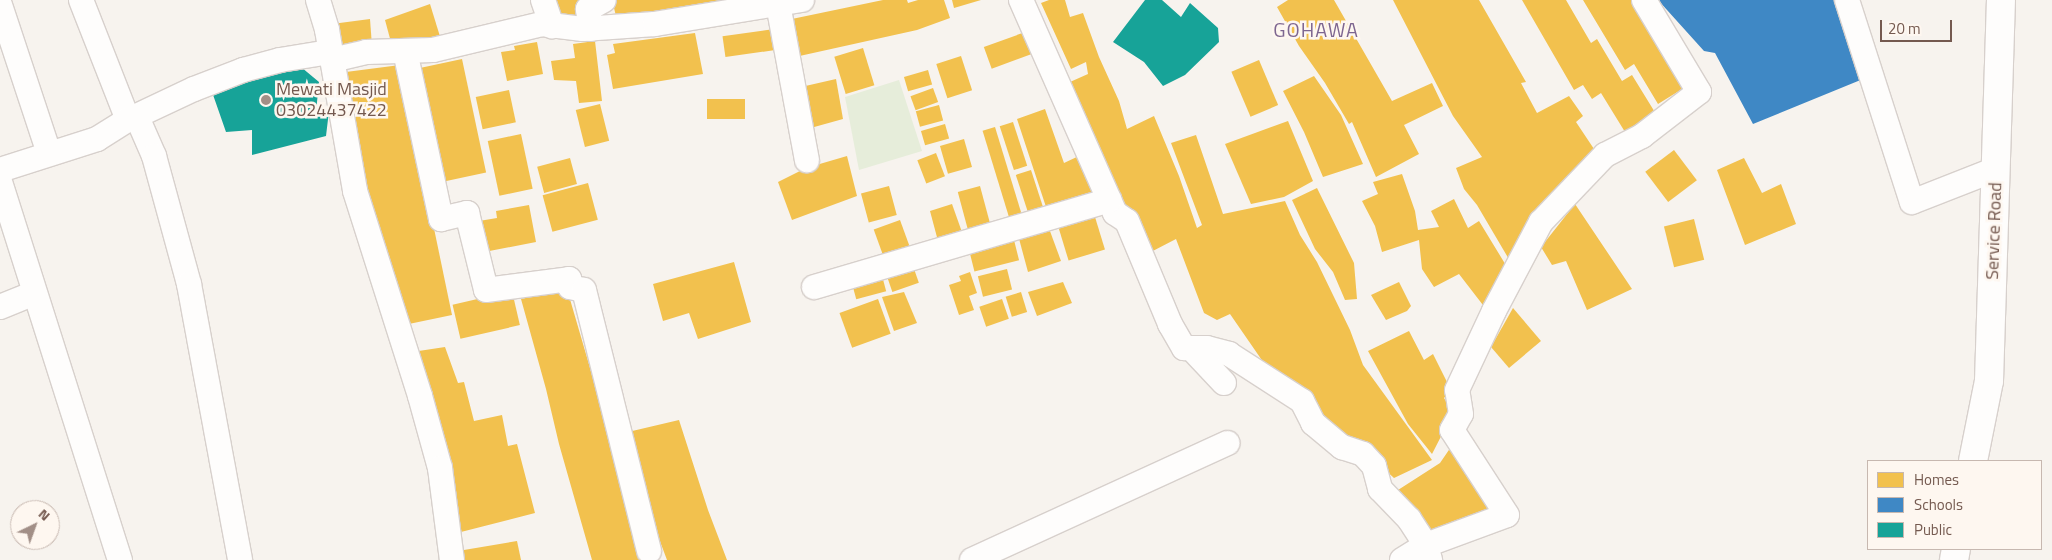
<!DOCTYPE html>
<style>
body{margin:0}
#map{position:relative;width:2052px;height:560px;overflow:hidden;background:#f7f3ee;font-family:"Titillium Web",sans-serif}
div>[style]{position:absolute}
[style*='--x']{left:calc(var(--x)*1px);top:calc(var(--y)*1px);width:calc(var(--w)*1px);rotate:calc(var(--a)*1deg)}
.green>*{inset:0;background:#e6edda}
.homes>*{inset:0;background:#f2c14e;transform-origin:0 0}
.schools>*{inset:0;background:#3f88c5}
.public>*{inset:0;background:#17a398}
.roads{filter:drop-shadow(1px 0 #d7d0cc) drop-shadow(-1px 0 #d7d0cc) drop-shadow(0 1px #d7d0cc) drop-shadow(0 -1px #d7d0cc)}
.minor>*{height:24px;margin:-12px;padding:0 12px;transform-origin:12px;border-radius:12px;background:#fefdfc}
.tertiary>*{height:28px;margin:-14px;padding:0 14px;transform-origin:14px;border-radius:14px;background:#fefdfc}
.dots>*{width:14px;height:14px;translate:-50% -50%;box-sizing:border-box;border:2px solid #fef7f0;border-radius:50%}
span{translate:-50% -50%;white-space:nowrap;text-align:center;line-height:1.15;-webkit-text-stroke:5px #fef7f0;paint-order:stroke}
.poi-label{font-size:18px;color:#74594f}
.left{translate:0 -50%;text-align:left}
.street-label{font-size:18px;color:#74594f}
.quarter-label{font-size:20px;color:#7e6690;letter-spacing:1px}
.legend{position:absolute;left:1867px;top:460px;width:175px;height:90px;box-sizing:border-box;background:#fef7f0;border:1px solid #c7b8b0;margin:0;padding:6px 9px;list-style:none;font-size:15px;color:#74594f}
.legend li{display:flex;align-items:center;gap:10px;height:25px}
.legend b{width:25px;border:1px solid #c7b8b0}
.north{position:absolute;left:10px;top:500px;width:50px;height:50px;box-sizing:border-box;background:#fef7f0;border:1px solid #c7b8b0;border-radius:50%;rotate:42deg;font-size:14px;font-weight:700;line-height:20px;text-align:center;color:#74594f}
.north::after{content:'';display:block;margin:auto;width:18px;height:22px;background:#a28f87;clip-path:polygon(50% 0,100% 100%,50% 72%,0 100%)}
.scale{position:absolute;left:1880px;top:20px;width:72px;height:22px;box-sizing:border-box;border:2px solid #74594f;border-top:0;padding-left:6px;font-size:15px;line-height:18px;white-space:nowrap;color:#74594f;-webkit-text-stroke:4px #fef7f0;paint-order:stroke}
</style>
<div id="map">
<div class="green">
<div style="clip-path:polygon(899px 80px,922px 151px,859px 170px,845px 97px)"></div>
</div>
<div class="homes">
<div style="clip-path:polygon(556px 0,579px 0,583px 22px,558px 19px)"></div>
<div style="clip-path:polygon(612px 0,726px 0,726px 1px,617px 20px)"></div>
<div style="clip-path:polygon(883px 0,907px 0,908px 3px,918px 0,944px 0,950px 18px,917px 30px,795px 57px,787px 20px)"></div>
<div style="clip-path:polygon(952px 0,981px 0,954px 8px)"></div>
<div style="clip-path:polygon(1049px 0,1065px 0,1070px 17px,1083px 13px,1099px 57px,1119px 101px,1127px 129px,1154px 116px,1179px 176px,1197px 228px,1202px 225px,1171px 143px,1196px 135px,1223px 214px,1285px 201px,1300px 235px,1317px 262px,1350px 330px,1363px 365px,1432px 460px,1394px 478px,1355px 442px,1331px 427px,1316px 405px,1268px 369px,1230px 314px,1217px 320px,1204px 313px,1176px 239px,1147px 254px,1070px 82px,1088px 74px,1086px 62px,1071px 69px,1041px 3px)"></div>
<div style="clip-path:polygon(1288px 0,1334px 0,1392px 101px,1432px 83px,1443px 106px,1404px 125px,1419px 154px,1376px 177px,1352px 122px,1349px 124px,1325px 83px,1299px 46px,1277px 7px)"></div>
<div style="clip-path:polygon(1393px 0,1479px 0,1526px 82px,1521px 83px,1537px 113px,1569px 96px,1583px 116px,1576px 122px,1598px 155px,1510px 261px,1477px 205px,1464px 189px,1456px 168px,1482px 157px,1453px 116px)"></div>
<div style="clip-path:polygon(1522px 0,1566px 0,1591px 43px,1597px 39px,1622px 81px,1632px 75px,1656px 114px,1625px 132px,1601px 93px,1592px 99px,1583px 85px,1574px 90px)"></div>
<div style="clip-path:polygon(1583px 0,1635px 0,1687px 86px,1658px 104px,1634px 64px,1625px 70px)"></div>
<div style="clip-path:polygon(430px 4px,442px 43px,392px 46px,385px 20px)"></div>
<div style="clip-path:polygon(370px 19px,372px 46px,341px 52px,332px 24px)"></div>
<div style="left:774px;top:29px;width:21px;height:52px;rotate:82deg"></div>
<div style="left:1028px;top:31px;width:23px;height:47px;rotate:70deg"></div>
<div style="clip-path:polygon(695px 33px,703px 74px,613px 89px,607px 55px,615px 53px,613px 44px)"></div>
<div style="clip-path:polygon(595px 41px,602px 101px,579px 103px,576px 81px,554px 80px,551px 61px,575px 58px,573px 44px)"></div>
<div style="clip-path:polygon(537px 42px,543px 74px,507px 81px,501px 52px,515px 50px,514px 46px)"></div>
<div style="left:863px;top:48px;width:39px;height:30px;rotate:73deg"></div>
<div style="left:961px;top:56px;width:36px;height:26px;rotate:72deg"></div>
<div style="left:462px;top:59px;width:116px;height:49px;rotate:78deg"></div>
<div style="left:1259px;top:60px;width:49px;height:30px;rotate:67deg"></div>
<div style="clip-path:polygon(400px 65px,452px 315px,404px 325px,362px 167px,346px 72px)"></div>
<div style="left:928px;top:70px;width:15px;height:25px;rotate:74deg"></div>
<div style="clip-path:polygon(1314px 76px,1341px 115px,1363px 164px,1323px 177px,1304px 132px,1283px 91px)"></div>
<div style="clip-path:polygon(836px 79px,843px 119px,807px 129px,801px 87px)"></div>
<div style="left:933px;top:88px;width:15px;height:24px;rotate:70deg"></div>
<div style="left:509px;top:90px;width:33px;height:34px;rotate:78deg"></div>
<div style="left:707px;top:99px;width:38px;height:20px"></div>
<div style="left:600px;top:104px;width:38px;height:25px;rotate:76deg"></div>
<div style="left:939px;top:105px;width:16px;height:24px;rotate:75deg"></div>
<div style="clip-path:polygon(1045px 109px,1064px 163px,1081px 155px,1097px 198px,1048px 213px,1017px 119px)"></div>
<div style="clip-path:polygon(1288px 121px,1313px 181px,1284px 197px,1251px 204px,1225px 144px)"></div>
<div style="left:1013px;top:122px;width:46px;height:14px;rotate:72deg"></div>
<div style="left:945px;top:124px;width:15px;height:25px;rotate:74deg"></div>
<div style="left:995px;top:127px;width:96px;height:13px;rotate:73deg"></div>
<div style="left:521px;top:134px;width:56px;height:34px;rotate:78deg"></div>
<div style="left:964px;top:139px;width:29px;height:25px;rotate:74deg"></div>
<div style="left:1674px;top:150px;width:38px;height:36px;rotate:53deg"></div>
<div style="left:936px;top:153px;width:25px;height:20px;rotate:69deg"></div>
<div style="clip-path:polygon(847px 156px,857px 196px,792px 220px,778px 182px,806px 168px)"></div>
<div style="left:570px;top:158px;width:27px;height:34px;rotate:75deg"></div>
<div style="clip-path:polygon(1744px 158px,1762px 193px,1781px 184px,1796px 224px,1745px 245px,1717px 170px)"></div>
<div style="left:1031px;top:170px;width:43px;height:16px;rotate:72deg"></div>
<div style="clip-path:polygon(1402px 174px,1415px 211px,1418px 230px,1439px 227px,1431px 211px,1454px 199px,1468px 228px,1479px 221px,1507px 267px,1486px 309px,1459px 274px,1434px 287px,1422px 269px,1419px 240px,1382px 252px,1375px 226px,1362px 201px,1378px 194px,1373px 182px)"></div>
<div style="left:588px;top:183px;width:38px;height:47px;rotate:75deg"></div>
<div style="left:889px;top:186px;width:30px;height:29px;rotate:75deg"></div>
<div style="left:980px;top:186px;width:42px;height:23px;rotate:75deg"></div>
<div style="clip-path:polygon(1317px 188px,1354px 263px,1357px 299px,1345px 300px,1333px 272px,1315px 249px,1292px 200px)"></div>
<div style="clip-path:polygon(952px 204px,963px 235px,938px 241px,930px 211px)"></div>
<div style="clip-path:polygon(1575px 204px,1632px 289px,1587px 310px,1566px 261px,1552px 265px,1541px 247px)"></div>
<div style="clip-path:polygon(529px 205px,536px 242px,479px 253px,473px 222px,497px 218px,496px 211px)"></div>
<div style="left:1095px;top:217px;width:34px;height:38px;rotate:73deg"></div>
<div style="left:1694px;top:219px;width:42px;height:31px;rotate:76deg"></div>
<div style="left:900px;top:220px;width:33px;height:28px;rotate:70deg"></div>
<div style="clip-path:polygon(1047px 223px,1061px 261px,1028px 272px,1018px 235px)"></div>
<div style="left:1013px;top:236px;width:25px;height:46px;rotate:76deg"></div>
<div style="clip-path:polygon(734px 262px,751px 322px,698px 339px,689px 313px,663px 321px,653px 284px)"></div>
<div style="left:912px;top:263px;width:21px;height:28px;rotate:71deg"></div>
<div style="left:1007px;top:269px;width:21px;height:30px;rotate:76deg"></div>
<div style="left:881px;top:272px;width:20px;height:31px;rotate:75deg"></div>
<div style="clip-path:polygon(970px 272px,977px 293px,969px 296px,974px 310px,959px 315px,949px 285px,961px 281px,959px 276px)"></div>
<div style="clip-path:polygon(1063px 282px,1072px 303px,1037px 316px,1028px 292px)"></div>
<div style="clip-path:polygon(1399px 282px,1411px 306px,1407px 311px,1386px 320px,1371px 295px)"></div>
<div style="clip-path:polygon(567px 289px,602px 409px,642px 560px,592px 560px,559px 444px,546px 389px,521px 299px)"></div>
<div style="left:512px;top:291px;width:35px;height:61px;rotate:77deg"></div>
<div style="clip-path:polygon(904px 292px,917px 323px,894px 331px,882px 297px)"></div>
<div style="left:1021px;top:292px;width:21px;height:16px;rotate:73deg"></div>
<div style="left:878px;top:299px;width:37px;height:41px;rotate:70deg"></div>
<div style="left:1002px;top:299px;width:21px;height:24px;rotate:71deg"></div>
<div style="clip-path:polygon(1513px 308px,1541px 341px,1509px 368px,1491px 347px)"></div>
<div style="clip-path:polygon(1409px 331px,1424px 360px,1433px 354px,1451px 390px,1444px 398px,1453px 413px,1432px 454px,1408px 424px,1368px 351px)"></div>
<div style="clip-path:polygon(445px 347px,458px 383px,464px 382px,474px 421px,502px 415px,508px 446px,517px 444px,535px 513px,457px 533px,412px 352px)"></div>
<div style="clip-path:polygon(679px 420px,708px 510px,727px 560px,667px 560px,655px 528px,628px 432px)"></div>
<div style="clip-path:polygon(1453px 444px,1495px 510px,1431px 534px,1398px 490px,1440px 463px)"></div>
<div style="clip-path:polygon(517px 541px,521px 560px,460px 560px,458px 551px)"></div>
</div>
<div class="schools">
<div style="clip-path:polygon(1658px 0,1842px 0,1863px 79px,1753px 124px,1715px 53px,1704px 51px)"></div>
</div>
<div class="public">
<div style="clip-path:polygon(1145px 0,1162px 0,1181px 17px,1190px 3px,1218px 28px,1219px 42px,1185px 75px,1163px 86px,1144px 62px,1113px 42px)"></div>
<div style="clip-path:polygon(295px 62px,319px 82px,316px 112px,329px 111px,326px 136px,252px 155px,252px 130px,226px 132px,211px 89px)"></div>
</div>
<div class="roads">
<div class="minor">
<div style="--x:81;--y:0;--w:129;--a:68.6"></div>
<div style="--x:318;--y:0;--w:31;--a:73"></div>
<div style="--x:327;--y:30;--w:163;--a:80.1"></div>
<div style="--x:355;--y:191;--w:215;--a:72.4"></div>
<div style="--x:420;--y:396;--w:75;--a:74.5"></div>
<div style="--x:440;--y:468;--w:93;--a:82.6"></div>
<div style="--x:543;--y:0;--w:28;--a:71"></div>
<div style="--x:1021;--y:0;--w:233;--a:66.2"></div>
<div style="--x:1115;--y:213;--w:14;--a:34"></div>
<div style="--x:1127;--y:221;--w:112;--a:67.3"></div>
<div style="--x:1170;--y:324;--w:28;--a:60"></div>
<div style="--x:1184;--y:348;--w:23;--a:0"></div>
<div style="--x:1207;--y:348;--w:23;--a:15"></div>
<div style="--x:1229;--y:354;--w:87;--a:32.8"></div>
<div style="--x:1302;--y:401;--w:25;--a:63"></div>
<div style="--x:1313;--y:423;--w:38;--a:40"></div>
<div style="--x:1342;--y:447;--w:22;--a:18"></div>
<div style="--x:1363;--y:454;--w:16;--a:47"></div>
<div style="--x:1374;--y:466;--w:24;--a:75"></div>
<div style="--x:1380;--y:489;--w:42;--a:46"></div>
<div style="--x:1409;--y:519;--w:31;--a:57"></div>
<div style="--x:1426;--y:545;--w:16;--a:75"></div>
<div style="--x:1847;--y:0;--w:212;--a:72.2"></div>
<div style="--x:1912;--y:202;--w:90;--a:-21.4"></div>
<div style="--x:778;--y:4;--w:159;--a:79.5"></div>
<div style="--x:0;--y:5;--w:156;--a:71.7"></div>
<div style="--x:591;--y:29;--w:20;--a:-99"></div>
<div style="--x:588;--y:9;--w:18;--a:-29"></div>
<div style="--x:405;--y:51;--w:172;--a:77.9"></div>
<div style="--x:441;--y:219;--w:27;--a:-13"></div>
<div style="--x:467;--y:213;--w:79;--a:76.1"></div>
<div style="--x:486;--y:290;--w:84;--a:-7.5"></div>
<div style="--x:569;--y:279;--w:8;--a:83"></div>
<div style="--x:570;--y:287;--w:14;--a:12"></div>
<div style="--x:584;--y:290;--w:269;--a:76"></div>
<div style="--x:332;--y:60;--w:35;--a:-13"></div>
<div style="--x:366;--y:52;--w:67;--a:-1.7"></div>
<div style="--x:433;--y:50;--w:112;--a:-13.4"></div>
<div style="--x:542;--y:24;--w:41;--a:7"></div>
<div style="--x:583;--y:29;--w:72;--a:-4"></div>
<div style="--x:655;--y:24;--w:149;--a:-9.3"></div>
<div style="--x:137;--y:117;--w:43;--a:66.4"></div>
<div style="--x:154;--y:156;--w:133;--a:74.7"></div>
<div style="--x:189;--y:284;--w:281;--a:79.5"></div>
<div style="--x:0;--y:170;--w:102;--a:-17.7"></div>
<div style="--x:97;--y:139;--w:36;--a:-32"></div>
<div style="--x:128;--y:120;--w:73;--a:-25.2"></div>
<div style="--x:194;--y:89;--w:53;--a:-21.2"></div>
<div style="--x:243;--y:70;--w:38;--a:-15"></div>
<div style="--x:280;--y:60;--w:51;--a:-9.1"></div>
<div style="--x:0;--y:182;--w:397;--a:72.4"></div>
<div style="--x:814;--y:287;--w:308;--a:-16.4"></div>
<div style="--x:0;--y:307;--w:37;--a:-22"></div>
<div style="--x:1191;--y:348;--w:48;--a:46.7"></div>
<div style="--x:972;--y:560;--w:281;--a:-24.6"></div>
<div style="--x:1402;--y:560;--w:28;--a:-32"></div>
<div style="--x:1426;--y:545;--w:86;--a:-20.3"></div>
<div style="--x:1507;--y:515;--w:101;--a:-122.9"></div>
<div style="--x:1452;--y:430;--w:18;--a:-61"></div>
<div style="--x:1461;--y:414;--w:24;--a:-99"></div>
<div style="--x:1457;--y:390;--w:87;--a:-64.9"></div>
<div style="--x:1494;--y:311;--w:101;--a:-62.2"></div>
<div style="--x:1541;--y:222;--w:93;--a:-46.3"></div>
<div style="--x:1605;--y:155;--w:42;--a:-27.2"></div>
<div style="--x:1642;--y:136;--w:72;--a:-37.7"></div>
<div style="--x:1699;--y:92;--w:107;--a:-120.9"></div>
</div>
<div class="tertiary">
<div style="--x:1973;--y:461;--w:82;--a:-78.7"></div>
<div style="--x:1989;--y:381;--w:381;--a:-88.2"></div>
<div style="--x:1954;--y:560;--w:11;--a:-80"></div>
</div>
</div>
<div class="dots">
<div style="left:266px;top:100px;background:#a28f87"></div>
</div>
<div class="poi-label">
<span class="left" style="left:276px;top:100px">Mewati Masjid<br>03024437422</span>
</div>
<div class="street-label">
<span style="left:1994px;top:231px;rotate:-88deg">Service Road</span>
</div>
<div class="quarter-label">
<span style="left:1316px;top:29px">GOHAWA</span>
</div>
<ul class="legend">
<li><b style="height:14px;background:#f2c14e"></b>Homes</li>
<li><b style="height:14px;background:#3f88c5"></b>Schools</li>
<li><b style="height:14px;background:#17a398"></b>Public</li>
</ul>
<div class="north">N</div>
<div class="scale">20 m</div>
</div>
